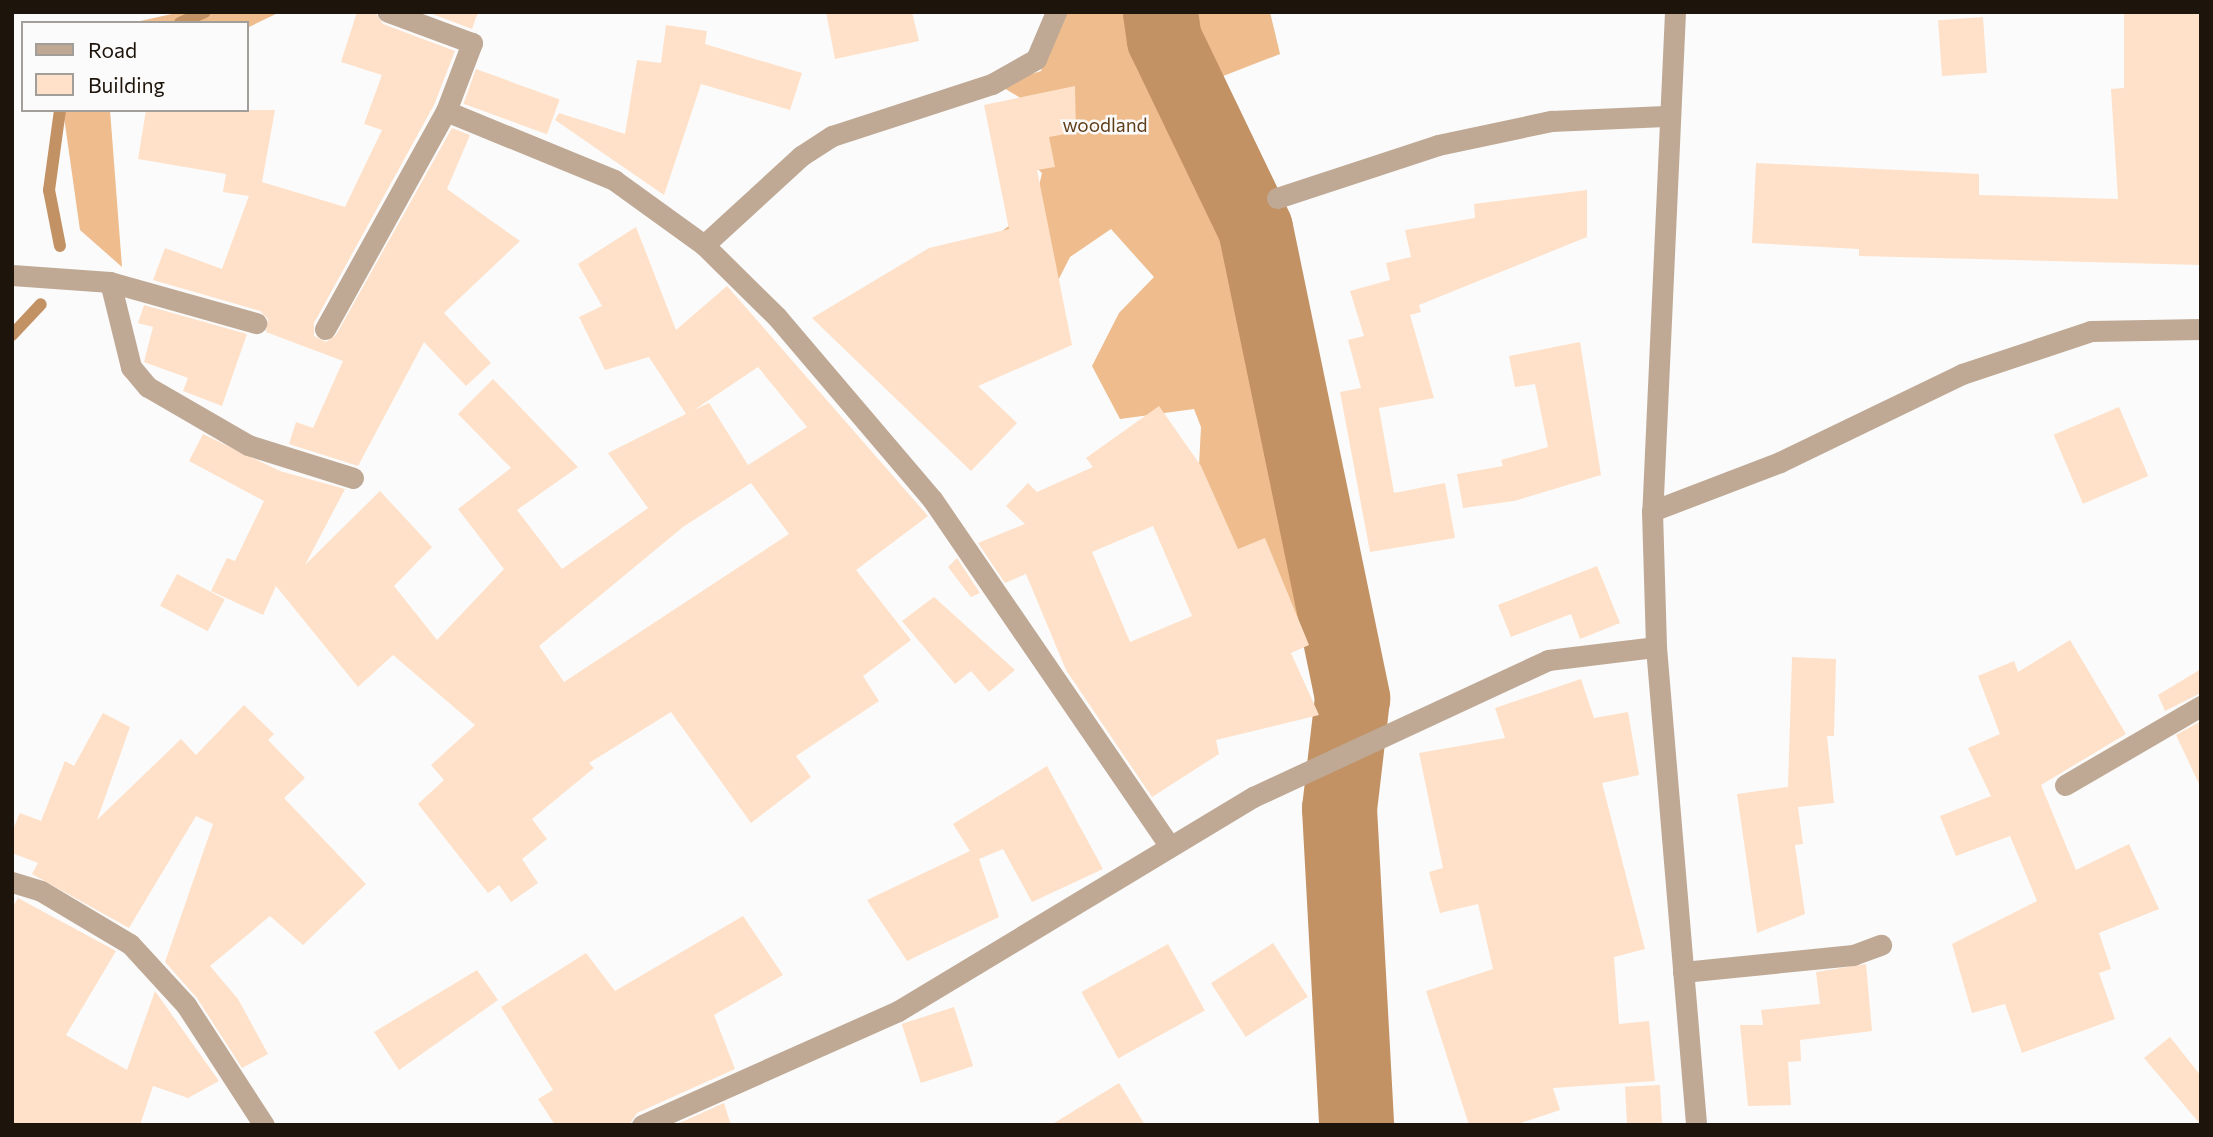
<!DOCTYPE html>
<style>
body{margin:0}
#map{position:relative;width:2213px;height:1137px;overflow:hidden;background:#fbfbfb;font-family:Commissioner,sans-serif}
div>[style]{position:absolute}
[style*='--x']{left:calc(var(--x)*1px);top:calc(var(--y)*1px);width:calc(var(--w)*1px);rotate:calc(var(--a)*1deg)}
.forest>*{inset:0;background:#eebc8d}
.stream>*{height:12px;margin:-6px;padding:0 6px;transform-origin:6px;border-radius:6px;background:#c29264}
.river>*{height:75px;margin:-37.5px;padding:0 37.5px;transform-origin:37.5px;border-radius:37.5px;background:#c29264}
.building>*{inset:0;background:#fee1c8;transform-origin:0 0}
.lane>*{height:21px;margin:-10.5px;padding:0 10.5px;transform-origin:10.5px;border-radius:10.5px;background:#bfa995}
.street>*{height:21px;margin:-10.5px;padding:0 10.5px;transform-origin:10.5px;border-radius:10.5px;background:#bfa995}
span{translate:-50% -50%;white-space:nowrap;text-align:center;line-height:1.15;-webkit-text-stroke:5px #fbfbfb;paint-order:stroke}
.park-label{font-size:19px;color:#603e1b}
.frame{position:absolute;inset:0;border:14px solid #1d140b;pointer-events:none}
.legend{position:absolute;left:21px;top:21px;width:228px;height:91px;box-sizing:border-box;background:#fbfbfb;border:2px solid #a29f9b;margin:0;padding:9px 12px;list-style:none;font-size:21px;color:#1d140b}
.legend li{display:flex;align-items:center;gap:14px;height:35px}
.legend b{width:35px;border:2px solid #a29f9b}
</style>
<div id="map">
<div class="forest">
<div style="clip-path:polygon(181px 12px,280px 12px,247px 28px,247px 23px,131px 23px)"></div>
<div style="clip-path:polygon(1062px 12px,1155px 12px,1161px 51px,1230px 229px,1252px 309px,1268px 329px,1286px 473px,1314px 524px,1327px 605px,1278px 645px,1199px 465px,1201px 427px,1194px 409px,1120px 419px,1092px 366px,1119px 313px,1154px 277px,1111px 229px,1070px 257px,1037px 322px,985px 244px,1034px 207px,1042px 173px,1004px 138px,1022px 99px,999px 85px,1041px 71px)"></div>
<div style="clip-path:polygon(1165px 12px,1270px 12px,1280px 54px,1195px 87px)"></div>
<div style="clip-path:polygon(63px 110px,110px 110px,122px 267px,80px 230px)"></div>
</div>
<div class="stream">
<div style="--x:180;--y:23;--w:27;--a:-24"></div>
<div style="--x:60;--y:110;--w:81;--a:97.8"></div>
<div style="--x:49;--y:190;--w:57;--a:78.9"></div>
<div style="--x:12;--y:335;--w:42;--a:-46.9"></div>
</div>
<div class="river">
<div style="--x:1160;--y:12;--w:27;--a:82"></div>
<div style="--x:1164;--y:39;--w:210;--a:64.3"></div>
<div style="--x:1255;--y:228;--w:480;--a:78.3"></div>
<div style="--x:1352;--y:698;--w:111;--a:96.7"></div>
<div style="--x:1339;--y:808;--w:317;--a:86.9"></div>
</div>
<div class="building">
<div style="clip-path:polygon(357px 12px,375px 12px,383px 24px,455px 51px,434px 105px,314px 323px,314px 336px,326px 342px,336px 335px,452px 128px,470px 135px,447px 189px,520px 241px,444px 313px,491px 363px,466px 386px,424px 342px,358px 466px,289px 444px,296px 422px,313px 428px,343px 361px,266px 332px,268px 319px,260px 311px,153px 280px,165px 248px,222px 269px,249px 196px,223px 192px,226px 174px,138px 159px,146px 110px,275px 110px,262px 182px,345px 207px,382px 130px,364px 124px,382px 75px,341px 62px)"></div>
<div style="clip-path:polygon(427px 12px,478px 12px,472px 29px)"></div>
<div style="clip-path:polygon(826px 12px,912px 12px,919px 41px,835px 59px)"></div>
<div style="clip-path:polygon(2124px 12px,2201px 12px,2201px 265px,1859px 256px,1859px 249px,1752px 243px,1756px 163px,1979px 174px,1979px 195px,2118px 199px,2111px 89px,2124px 88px)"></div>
<div style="left:1983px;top:17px;width:56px;height:45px;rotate:86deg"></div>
<div style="clip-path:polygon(666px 25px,707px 31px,705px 44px,802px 73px,790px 110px,701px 84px,664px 195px,555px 120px,559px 113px,625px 134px,637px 60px,661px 63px)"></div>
<div style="left:476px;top:69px;width:89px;height:37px;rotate:20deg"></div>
<div style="clip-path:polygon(1075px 86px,1076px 132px,1049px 137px,1055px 167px,1037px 170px,1072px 345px,978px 386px,1017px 423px,971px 471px,812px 318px,929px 248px,1009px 229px,984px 105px)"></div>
<div style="clip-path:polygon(1587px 190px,1587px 237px,1419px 305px,1421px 312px,1410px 315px,1434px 398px,1379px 408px,1394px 493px,1445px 483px,1455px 538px,1370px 552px,1340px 392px,1361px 388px,1348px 340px,1364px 336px,1350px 291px,1390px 280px,1386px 263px,1411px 257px,1405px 230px,1475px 218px,1474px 204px)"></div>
<div style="clip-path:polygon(evenodd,636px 227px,676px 330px,727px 286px,928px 516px,856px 570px,911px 640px,863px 676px,879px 701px,796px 756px,811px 777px,751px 823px,671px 712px,589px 763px,594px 768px,532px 819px,547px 839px,522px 859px,538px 883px,511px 902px,499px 885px,488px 893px,418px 804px,444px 780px,431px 765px,475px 725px,393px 655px,358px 687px,276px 586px,263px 615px,211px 591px,227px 558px,235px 561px,264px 501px,189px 461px,203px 434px,280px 471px,345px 489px,305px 565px,380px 491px,432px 547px,394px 586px,437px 640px,504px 569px,458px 509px,511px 468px,458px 414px,493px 379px,578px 467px,517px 510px,562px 569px,648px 508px,608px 453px,686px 414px,649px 357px,605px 370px,579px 317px,602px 306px,578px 264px,636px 227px,758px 367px,807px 427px,748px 465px,709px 403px,694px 410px,758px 367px,636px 227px,751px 483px,789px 534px,564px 682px,539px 646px,683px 527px,751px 483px)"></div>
<div style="clip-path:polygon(144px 305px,247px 334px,222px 406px,183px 391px,188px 378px,144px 362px,153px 327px,138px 323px)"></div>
<div style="clip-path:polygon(1580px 342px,1601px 475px,1514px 501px,1463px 508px,1457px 474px,1503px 466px,1501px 460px,1548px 447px,1535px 384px,1515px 387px,1509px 356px)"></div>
<div style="clip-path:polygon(evenodd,1159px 406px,1201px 466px,1238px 549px,1265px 538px,1309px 645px,1291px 653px,1319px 715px,1216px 740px,1219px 754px,1152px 797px,1066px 670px,1026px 574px,1005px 583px,978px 543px,1025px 524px,1006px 506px,1028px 483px,1037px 492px,1093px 467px,1086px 458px,1159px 406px,1153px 526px,1192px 616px,1130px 642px,1092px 552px,1153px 526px)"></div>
<div style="left:2119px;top:407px;width:75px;height:71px;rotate:67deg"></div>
<div style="clip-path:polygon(957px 558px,980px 593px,971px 597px,948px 567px)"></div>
<div style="clip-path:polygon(1597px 566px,1620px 623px,1580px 639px,1571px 614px,1511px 637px,1498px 605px)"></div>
<div style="left:177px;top:574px;width:54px;height:36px;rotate:28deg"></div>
<div style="clip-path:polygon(934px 597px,1015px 670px,989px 692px,971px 671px,955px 684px,902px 621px)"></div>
<div style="clip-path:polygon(2070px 640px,2126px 734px,2041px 785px,2076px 870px,2129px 844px,2159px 909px,2099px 933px,2111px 969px,2099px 973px,2115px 1019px,2022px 1053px,2005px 1004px,1972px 1013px,1952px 944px,2037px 901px,2010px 836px,1956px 856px,1940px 816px,1991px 796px,1968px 748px,2000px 734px,1978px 676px,2014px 661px,2018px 672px)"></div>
<div style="clip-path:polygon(1792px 657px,1836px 659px,1834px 736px,1827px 736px,1834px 803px,1798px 807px,1803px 844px,1795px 845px,1805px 914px,1757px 933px,1737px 794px,1788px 787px)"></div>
<div style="clip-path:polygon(2201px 669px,2201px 693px,2165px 711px,2158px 695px)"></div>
<div style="clip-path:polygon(1581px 679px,1594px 718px,1628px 712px,1639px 775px,1602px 783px,1645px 949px,1614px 957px,1619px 1024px,1649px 1021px,1655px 1081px,1553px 1088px,1560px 1110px,1515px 1125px,1469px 1125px,1426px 991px,1493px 969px,1478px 904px,1440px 913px,1429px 872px,1443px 868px,1419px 753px,1505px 738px,1495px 708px)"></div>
<div style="clip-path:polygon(244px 705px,274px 734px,268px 740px,305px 778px,284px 798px,366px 884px,303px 945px,270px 916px,210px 966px,238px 999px,268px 1054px,242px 1068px,197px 998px,165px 962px,213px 824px,196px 816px,129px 928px,32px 874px,38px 863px,12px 853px,12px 831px,20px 813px,41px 821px,65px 761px,74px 766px,103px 713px,130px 727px,97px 820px,181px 739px,196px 755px)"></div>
<div style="clip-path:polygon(2201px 721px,2201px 788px,2176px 735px)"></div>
<div style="clip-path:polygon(1047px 766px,1103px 869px,1032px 902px,1003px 849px,979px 859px,999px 917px,907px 961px,867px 900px,970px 851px,953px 824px)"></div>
<div style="clip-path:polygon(18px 898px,116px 951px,66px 1035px,127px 1070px,155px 991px,219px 1081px,188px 1098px,153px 1086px,140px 1125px,12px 1125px,12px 908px)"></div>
<div style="clip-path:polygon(743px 916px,783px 975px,714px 1015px,735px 1069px,637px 1113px,629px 1125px,555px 1125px,538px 1099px,553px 1090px,501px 1007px,586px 953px,615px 991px)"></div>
<div style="left:1273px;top:943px;width:64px;height:74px;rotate:57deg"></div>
<div style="left:1168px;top:944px;width:76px;height:99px;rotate:61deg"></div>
<div style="clip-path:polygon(1866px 964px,1872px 1031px,1800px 1040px,1801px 1061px,1788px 1062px,1791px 1105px,1748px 1106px,1740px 1025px,1763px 1025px,1761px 1010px,1820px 1004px,1816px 972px)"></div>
<div style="clip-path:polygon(477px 970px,498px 1000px,399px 1070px,374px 1032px)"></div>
<div style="left:954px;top:1007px;width:62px;height:55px;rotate:72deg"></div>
<div style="clip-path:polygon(2170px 1037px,2201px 1076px,2201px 1125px,2144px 1058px)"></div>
<div style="clip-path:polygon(1119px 1083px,1145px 1125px,1051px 1125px)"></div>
<div style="left:1660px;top:1085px;width:40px;height:35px;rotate:87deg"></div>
<div style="clip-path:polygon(724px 1103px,731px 1125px,675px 1125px)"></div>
</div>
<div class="lane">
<div style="--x:1683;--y:972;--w:171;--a:-5.7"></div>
<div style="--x:1853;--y:955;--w:30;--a:-20"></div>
</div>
<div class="street">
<div style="--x:1675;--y:12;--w:500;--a:92.6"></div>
<div style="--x:1652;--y:511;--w:136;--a:88.3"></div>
<div style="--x:1656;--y:647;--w:480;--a:85.2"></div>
<div style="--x:446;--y:111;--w:182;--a:22.3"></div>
<div style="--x:614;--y:180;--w:111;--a:35.8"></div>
<div style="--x:704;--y:245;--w:103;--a:44.6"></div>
<div style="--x:777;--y:317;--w:239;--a:49.6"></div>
<div style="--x:932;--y:499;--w:421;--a:55.6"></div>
<div style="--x:1277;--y:198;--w:169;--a:-18.2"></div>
<div style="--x:1438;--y:145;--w:116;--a:-12"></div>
<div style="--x:1551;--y:121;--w:114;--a:-2.5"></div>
<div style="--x:704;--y:245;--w:132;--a:-42.5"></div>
<div style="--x:801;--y:156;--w:37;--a:-33"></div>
<div style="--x:832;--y:136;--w:168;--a:-18"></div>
<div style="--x:992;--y:84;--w:51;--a:-29.6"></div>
<div style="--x:1036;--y:59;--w:51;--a:-66.9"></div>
<div style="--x:12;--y:275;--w:98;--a:4.1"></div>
<div style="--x:110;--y:282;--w:152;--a:15.7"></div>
<div style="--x:110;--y:282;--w:88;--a:76.1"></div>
<div style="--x:131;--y:367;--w:26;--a:50"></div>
<div style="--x:148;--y:387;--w:116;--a:30.1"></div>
<div style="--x:248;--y:445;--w:110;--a:17.4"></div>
<div style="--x:325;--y:329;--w:249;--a:-61"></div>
<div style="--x:446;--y:111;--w:73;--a:-69.1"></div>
<div style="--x:472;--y:43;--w:90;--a:-159.7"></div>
<div style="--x:1652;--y:511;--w:137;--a:-20.9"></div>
<div style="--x:1780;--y:462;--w:202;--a:-25.8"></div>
<div style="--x:1962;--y:374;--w:136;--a:-18.4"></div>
<div style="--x:2091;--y:331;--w:110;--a:-1"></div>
<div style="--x:2065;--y:785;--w:157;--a:-30.2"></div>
<div style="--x:12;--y:882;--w:30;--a:17"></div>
<div style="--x:41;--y:891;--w:104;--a:30.8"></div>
<div style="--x:130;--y:944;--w:83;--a:47.4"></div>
<div style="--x:186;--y:1005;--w:143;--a:57"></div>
<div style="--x:642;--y:1125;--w:280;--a:-24"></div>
<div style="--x:898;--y:1011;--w:415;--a:-31.1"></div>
<div style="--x:1253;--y:797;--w:325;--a:-24.9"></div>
<div style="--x:1548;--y:660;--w:109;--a:-6.9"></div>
</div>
<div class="park-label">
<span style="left:1105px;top:125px">woodland</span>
</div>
<div class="frame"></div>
<ul class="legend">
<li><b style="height:9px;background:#bfa995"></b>Road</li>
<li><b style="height:19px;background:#fee1c8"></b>Building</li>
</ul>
</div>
